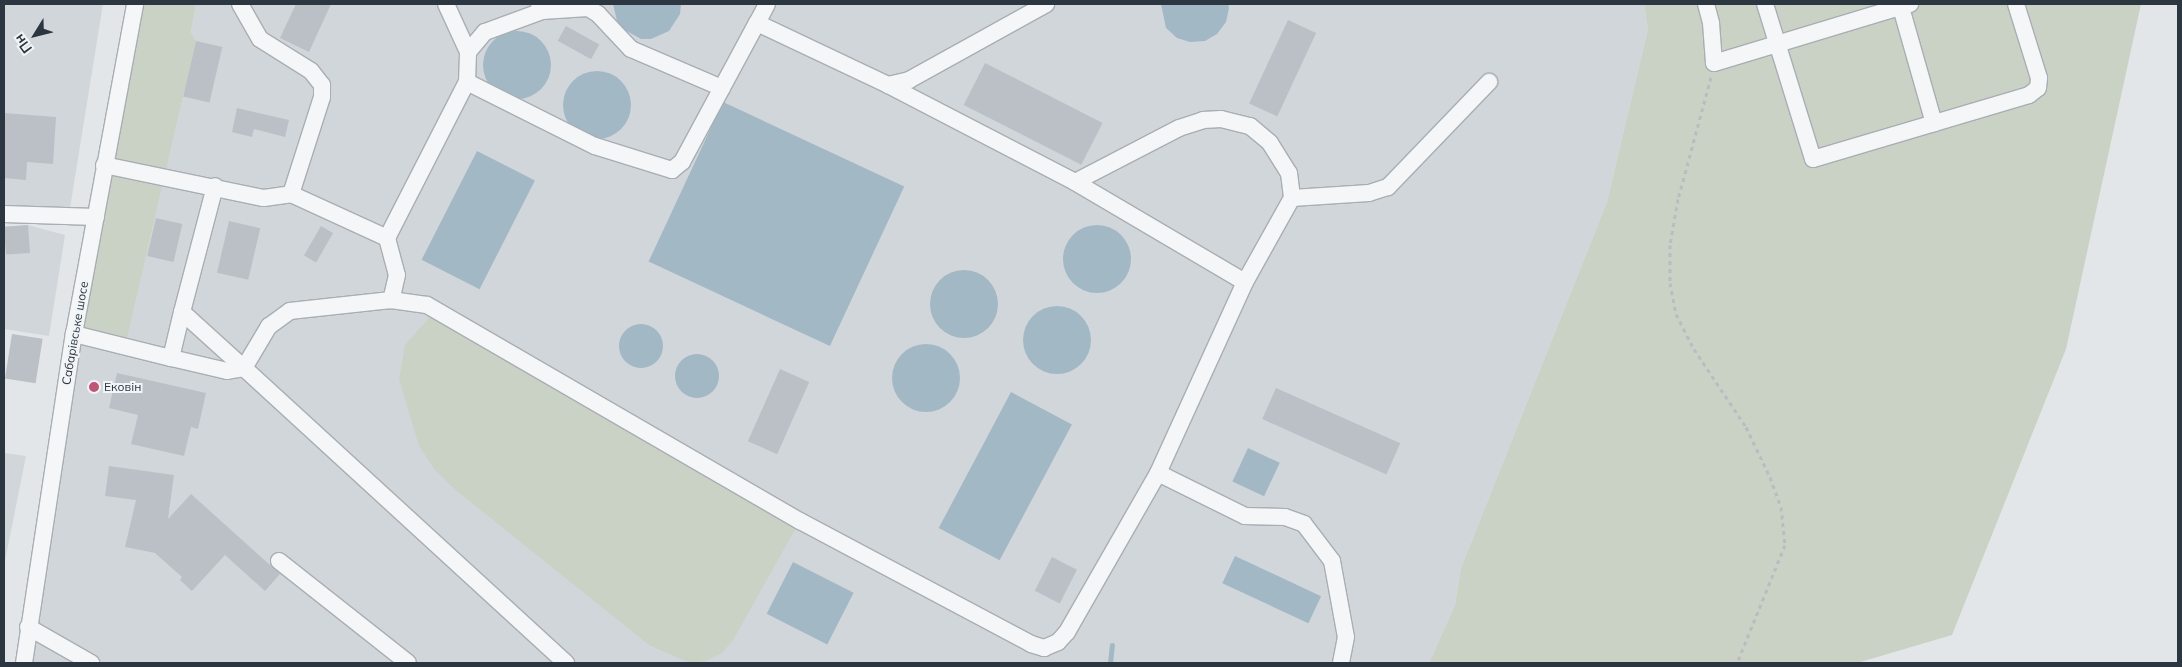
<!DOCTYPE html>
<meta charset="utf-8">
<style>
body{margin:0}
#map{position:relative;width:2182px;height:667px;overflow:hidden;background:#e3e6e9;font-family:Mulish,sans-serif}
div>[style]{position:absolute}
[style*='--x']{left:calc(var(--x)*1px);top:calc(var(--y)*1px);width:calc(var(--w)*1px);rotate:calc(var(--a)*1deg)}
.built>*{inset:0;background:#d1d6db}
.green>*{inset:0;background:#cad2c5}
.water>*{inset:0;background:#a2b8c5;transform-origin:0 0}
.round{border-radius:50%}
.stream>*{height:5px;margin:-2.5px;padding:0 2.5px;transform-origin:2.5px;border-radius:2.5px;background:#a2b8c5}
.building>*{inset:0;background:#bac0c6;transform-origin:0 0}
.path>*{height:3px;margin-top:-1.5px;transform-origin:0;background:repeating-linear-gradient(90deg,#b9bcc1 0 4px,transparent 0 8px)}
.roads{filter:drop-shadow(1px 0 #a8aeb3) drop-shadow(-1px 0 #a8aeb3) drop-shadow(0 1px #a8aeb3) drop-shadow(0 -1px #a8aeb3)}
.minor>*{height:16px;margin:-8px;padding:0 8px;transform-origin:8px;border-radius:8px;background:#f5f6f8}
.dots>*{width:14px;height:14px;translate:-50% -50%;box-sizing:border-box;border:2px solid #f2f5f7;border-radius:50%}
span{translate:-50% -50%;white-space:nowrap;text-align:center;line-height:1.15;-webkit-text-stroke:4px #f2f5f7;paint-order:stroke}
.street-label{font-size:12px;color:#2c3640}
.poi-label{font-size:12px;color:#2c3640}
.left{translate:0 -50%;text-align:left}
.frame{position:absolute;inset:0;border:5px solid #2c3640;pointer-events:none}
.north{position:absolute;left:10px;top:10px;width:50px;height:50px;-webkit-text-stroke:4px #f2f5f7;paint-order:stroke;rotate:234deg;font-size:14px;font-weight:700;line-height:20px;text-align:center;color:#2c3640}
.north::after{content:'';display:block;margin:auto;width:18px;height:22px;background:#2c3640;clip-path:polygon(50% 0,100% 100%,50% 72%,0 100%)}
</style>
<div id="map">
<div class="built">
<div style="clip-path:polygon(4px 4px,103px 4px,70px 208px,4px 207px)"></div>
<div style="clip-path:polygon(196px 4px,1644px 4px,1648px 29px,1607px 202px,1461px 568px,1455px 605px,1429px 663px,24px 663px,74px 334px,125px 346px,196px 41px,191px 32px)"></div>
<div style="clip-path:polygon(28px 225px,65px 235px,49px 336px,4px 329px,4px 227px)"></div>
<div style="clip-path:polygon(4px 453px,26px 456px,4px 566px)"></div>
</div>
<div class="green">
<div style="clip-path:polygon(139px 4px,196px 4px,191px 32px,196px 41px,125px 347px,74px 334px)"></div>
<div style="clip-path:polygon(1644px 4px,2141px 4px,2066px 349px,1952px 635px,1857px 663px,1429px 663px,1455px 605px,1461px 568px,1607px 202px,1648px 29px)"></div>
<div style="clip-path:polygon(436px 310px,800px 521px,733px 640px,722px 653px,705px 661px,690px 663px,649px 645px,452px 487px,435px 470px,419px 446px,399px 379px,405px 345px)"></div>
</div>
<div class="water">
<div style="clip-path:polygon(613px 4px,681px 4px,680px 14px,669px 31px,651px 39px,641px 39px,623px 29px,617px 21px)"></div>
<div style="clip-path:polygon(1161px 4px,1228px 4px,1229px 8px,1226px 22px,1217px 34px,1205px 41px,1190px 42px,1177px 38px,1166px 28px)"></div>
<div class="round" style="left:483px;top:31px;width:68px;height:68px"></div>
<div class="round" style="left:563px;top:71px;width:68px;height:68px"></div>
<div style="left:723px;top:102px;width:200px;height:176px;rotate:25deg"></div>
<div style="left:477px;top:151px;width:65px;height:122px;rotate:27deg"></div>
<div class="round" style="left:1063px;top:225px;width:68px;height:68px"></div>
<div class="round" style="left:930px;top:270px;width:68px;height:68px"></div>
<div class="round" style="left:1023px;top:306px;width:68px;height:68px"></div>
<div class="round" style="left:619px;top:324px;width:44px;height:44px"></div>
<div class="round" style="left:892px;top:344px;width:68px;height:68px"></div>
<div class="round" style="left:675px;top:354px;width:44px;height:44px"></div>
<div style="left:1011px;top:392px;width:69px;height:154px;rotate:28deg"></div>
<div style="left:1248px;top:448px;width:35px;height:37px;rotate:25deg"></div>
<div style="left:1235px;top:556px;width:95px;height:30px;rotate:25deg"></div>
<div style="left:793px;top:562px;width:68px;height:58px;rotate:27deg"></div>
</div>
<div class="stream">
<div style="--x:1110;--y:663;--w:18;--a:-84"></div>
</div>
<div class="building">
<div style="clip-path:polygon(296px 4px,331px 4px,309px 52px,280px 38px)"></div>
<div style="left:1288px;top:20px;width:31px;height:92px;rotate:25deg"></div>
<div style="left:566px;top:26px;width:38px;height:17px;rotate:29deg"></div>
<div style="left:196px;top:41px;width:27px;height:57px;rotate:13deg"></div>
<div style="left:985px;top:63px;width:132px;height:47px;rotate:27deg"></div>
<div style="clip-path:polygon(237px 108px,289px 120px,285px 137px,254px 129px,252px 137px,232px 132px)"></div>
<div style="clip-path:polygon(4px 113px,56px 117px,53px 164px,27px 162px,26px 180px,4px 178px)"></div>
<div style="left:156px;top:218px;width:27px;height:39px;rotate:13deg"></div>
<div style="left:229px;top:221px;width:32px;height:53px;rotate:13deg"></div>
<div style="left:28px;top:225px;width:28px;height:24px;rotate:86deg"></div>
<div style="left:321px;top:226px;width:14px;height:34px;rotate:30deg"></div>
<div style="left:12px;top:334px;width:31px;height:45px;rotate:9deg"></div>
<div style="left:780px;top:369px;width:32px;height:79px;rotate:24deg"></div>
<div style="clip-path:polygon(117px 373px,206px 393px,198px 429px,191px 427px,184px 456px,131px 444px,138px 415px,109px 408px)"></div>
<div style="left:1276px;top:388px;width:136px;height:34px;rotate:24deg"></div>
<div style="clip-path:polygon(109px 466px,174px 475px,168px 519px,191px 494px,280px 574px,265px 591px,225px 555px,192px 591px,180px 580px,182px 577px,155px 553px,125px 547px,136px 500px,105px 496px)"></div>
<div style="left:1052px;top:557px;width:28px;height:38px;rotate:27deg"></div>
</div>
<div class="path">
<div style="--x:1711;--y:77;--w:126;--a:105.1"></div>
<div style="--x:1678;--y:199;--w:47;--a:99.9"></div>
<div style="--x:1670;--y:245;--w:38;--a:90"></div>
<div style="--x:1670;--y:283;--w:32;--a:79"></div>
<div style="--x:1676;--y:314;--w:39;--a:63"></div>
<div style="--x:1694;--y:349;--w:94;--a:56.3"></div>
<div style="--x:1746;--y:427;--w:55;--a:64.4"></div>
<div style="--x:1770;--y:477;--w:32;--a:70"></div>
<div style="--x:1781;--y:507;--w:38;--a:84"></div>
<div style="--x:1785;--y:545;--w:127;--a:112.1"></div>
</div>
<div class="roads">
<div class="minor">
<div style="--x:240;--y:4;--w:40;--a:60.3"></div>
<div style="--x:260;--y:39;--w:60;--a:32.1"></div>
<div style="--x:311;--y:71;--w:18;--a:52"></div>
<div style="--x:322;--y:85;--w:12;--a:90"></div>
<div style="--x:322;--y:97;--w:102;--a:107.7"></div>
<div style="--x:1706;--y:4;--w:20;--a:75"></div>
<div style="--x:1711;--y:23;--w:40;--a:85.7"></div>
<div style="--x:1714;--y:63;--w:205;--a:-16.8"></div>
<div style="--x:1765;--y:4;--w:162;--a:72.8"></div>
<div style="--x:1813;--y:159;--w:225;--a:-16.5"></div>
<div style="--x:2029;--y:95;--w:11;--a:-38"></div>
<div style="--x:2038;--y:88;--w:10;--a:-84"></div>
<div style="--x:2039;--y:78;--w:77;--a:-107.3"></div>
<div style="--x:1900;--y:4;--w:124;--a:74.1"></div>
<div style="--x:542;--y:11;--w:46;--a:-3.7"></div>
<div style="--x:588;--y:8;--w:12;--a:31"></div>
<div style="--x:598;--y:14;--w:48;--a:46.7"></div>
<div style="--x:631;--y:49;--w:99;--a:23.2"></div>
<div style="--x:757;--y:23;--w:21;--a:-62"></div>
<div style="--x:468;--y:52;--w:26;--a:-50"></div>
<div style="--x:485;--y:32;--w:61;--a:-20.2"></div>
<div style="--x:542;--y:11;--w:8;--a:-113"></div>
<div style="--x:467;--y:82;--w:143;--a:26.6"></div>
<div style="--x:595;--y:146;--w:81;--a:17.3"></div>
<div style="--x:672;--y:170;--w:13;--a:-39"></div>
<div style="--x:682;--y:162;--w:158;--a:-61.7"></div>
<div style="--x:757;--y:23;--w:145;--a:25.3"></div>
<div style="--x:888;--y:85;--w:211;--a:27.4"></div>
<div style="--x:1075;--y:182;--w:197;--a:30.5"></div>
<div style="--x:888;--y:85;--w:22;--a:-13"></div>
<div style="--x:909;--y:80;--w:157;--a:-29"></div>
<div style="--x:104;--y:165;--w:163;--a:11.7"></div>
<div style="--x:264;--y:198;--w:27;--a:-8"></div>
<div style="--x:291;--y:194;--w:106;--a:24.6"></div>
<div style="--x:387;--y:238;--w:175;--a:-62.9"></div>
<div style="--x:467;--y:82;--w:30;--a:-88"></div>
<div style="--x:468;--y:52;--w:53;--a:-114.6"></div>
<div style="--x:1075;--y:182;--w:117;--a:-27.4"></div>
<div style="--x:1179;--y:128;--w:25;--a:-18"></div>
<div style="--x:1203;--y:120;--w:18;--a:-3"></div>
<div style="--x:1221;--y:119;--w:30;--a:14"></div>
<div style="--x:1250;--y:126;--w:26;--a:40"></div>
<div style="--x:1270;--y:143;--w:36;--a:58"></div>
<div style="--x:1289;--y:173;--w:25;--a:83"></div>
<div style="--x:4;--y:214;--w:92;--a:1.9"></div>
<div style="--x:387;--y:238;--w:38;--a:75"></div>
<div style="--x:397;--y:275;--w:26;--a:103"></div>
<div style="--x:391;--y:300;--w:36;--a:8"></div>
<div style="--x:427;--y:305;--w:431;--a:30.1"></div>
<div style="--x:800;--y:521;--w:262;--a:28"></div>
<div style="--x:1031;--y:644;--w:14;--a:17"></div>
<div style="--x:1044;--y:648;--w:15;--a:-23"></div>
<div style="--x:1058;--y:642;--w:13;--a:-48"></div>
<div style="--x:1067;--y:632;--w:183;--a:-60.2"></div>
<div style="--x:1158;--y:473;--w:210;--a:-65.5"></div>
<div style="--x:1245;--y:282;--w:96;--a:-60.8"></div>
<div style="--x:1292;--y:198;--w:77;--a:-3.7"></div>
<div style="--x:1369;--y:193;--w:20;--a:-18"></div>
<div style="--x:1388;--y:187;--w:146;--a:-46.1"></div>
<div style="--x:391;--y:300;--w:102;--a:173.8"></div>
<div style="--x:290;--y:311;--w:26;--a:144"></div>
<div style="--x:269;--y:326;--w:49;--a:120.8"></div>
<div style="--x:244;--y:368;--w:437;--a:42.5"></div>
<div style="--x:182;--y:312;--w:84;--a:42.1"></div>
<div style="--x:244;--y:368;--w:17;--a:170"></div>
<div style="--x:227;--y:371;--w:57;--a:-166.9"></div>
<div style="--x:171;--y:358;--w:47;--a:-76.6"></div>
<div style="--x:182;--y:312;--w:130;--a:-75.3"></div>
<div style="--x:74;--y:334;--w:100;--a:13.9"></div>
<div style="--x:1158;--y:473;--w:97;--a:26.3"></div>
<div style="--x:1245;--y:516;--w:40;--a:1.4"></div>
<div style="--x:1285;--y:517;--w:20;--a:20"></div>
<div style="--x:1304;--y:524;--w:46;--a:52.9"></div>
<div style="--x:1332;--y:561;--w:77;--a:79.6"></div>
<div style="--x:1346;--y:637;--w:26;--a:101"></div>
<div style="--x:279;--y:561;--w:164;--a:38.3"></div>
<div style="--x:28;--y:627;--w:73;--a:29.7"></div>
<div style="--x:24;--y:663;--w:333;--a:-81.4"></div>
<div style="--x:74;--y:334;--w:336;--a:-79.5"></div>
</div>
</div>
<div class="dots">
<div style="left:94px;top:387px;background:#c05675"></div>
</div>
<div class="street-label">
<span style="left:75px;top:333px;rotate:-80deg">Сабарівське шосе</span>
</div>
<div class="poi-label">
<span class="left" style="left:104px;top:387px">Ековін</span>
</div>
<div class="frame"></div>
<div class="north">Пн</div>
</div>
